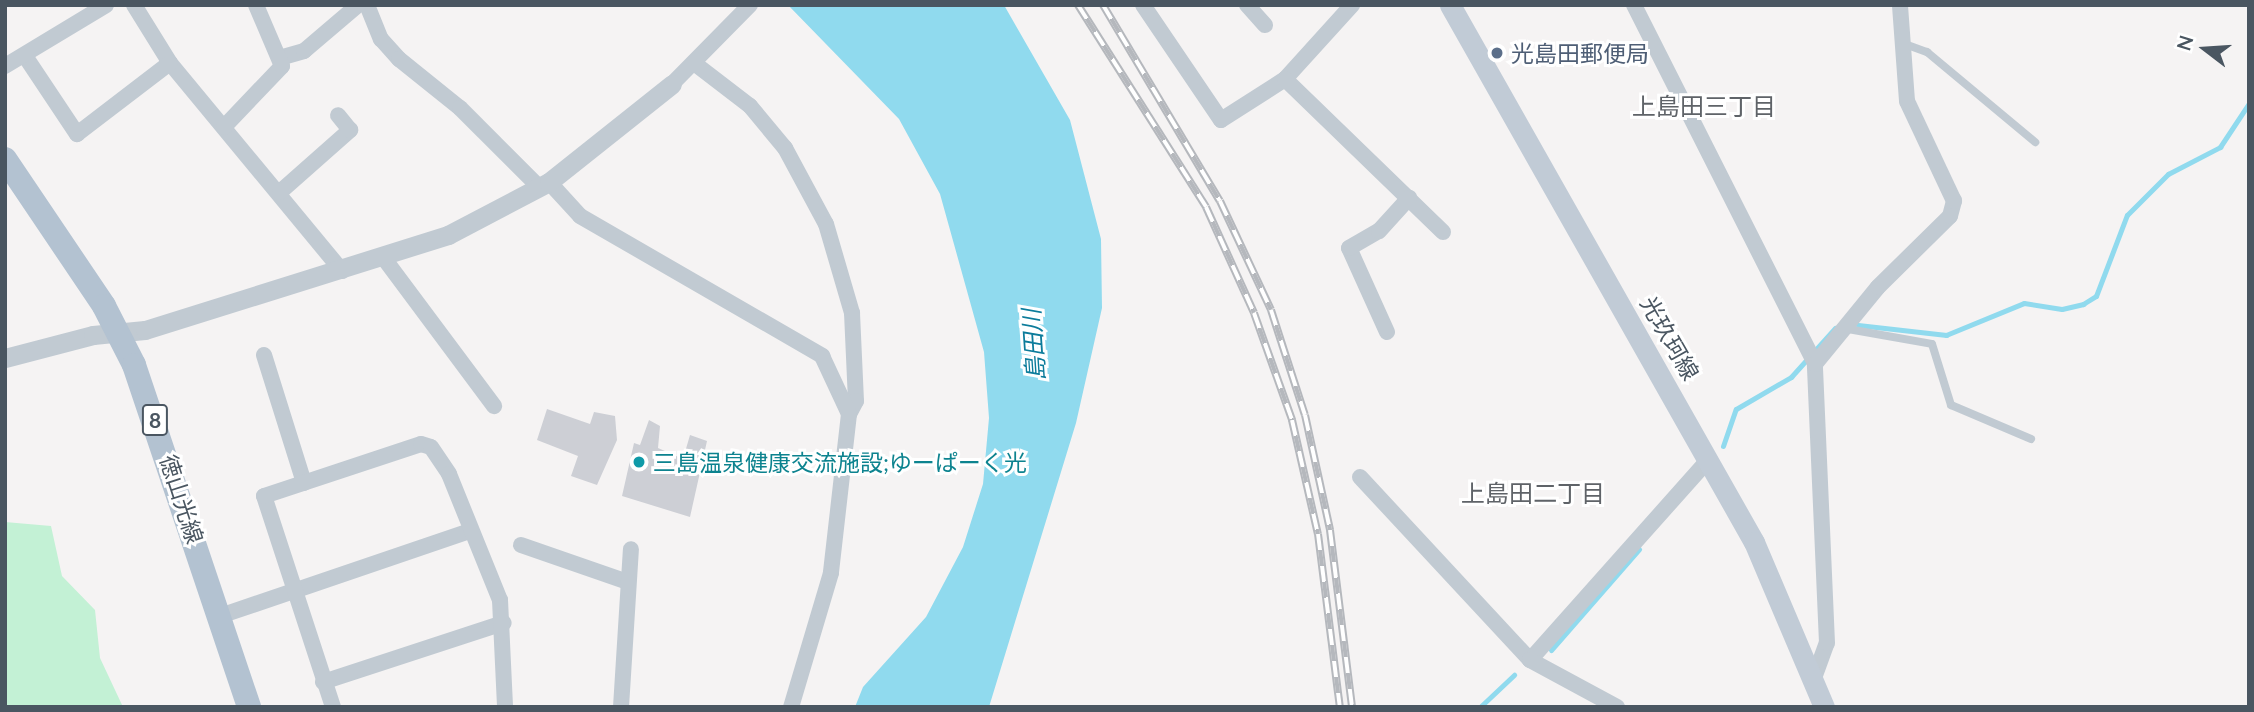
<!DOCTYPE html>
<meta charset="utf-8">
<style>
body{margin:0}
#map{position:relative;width:2254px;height:712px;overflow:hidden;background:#f5f3f3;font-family:Lato,"Noto Sans JP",sans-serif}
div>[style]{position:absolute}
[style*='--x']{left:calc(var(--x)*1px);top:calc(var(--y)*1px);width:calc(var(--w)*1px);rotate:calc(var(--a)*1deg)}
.green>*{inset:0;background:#c3f1d5}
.water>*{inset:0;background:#90daee}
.stream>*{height:5px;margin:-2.5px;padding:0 2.5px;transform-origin:2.5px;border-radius:2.5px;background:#90daee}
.building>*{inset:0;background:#cdcfd5}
.service>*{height:8px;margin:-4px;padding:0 4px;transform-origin:4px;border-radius:4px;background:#c1cad2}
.minor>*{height:16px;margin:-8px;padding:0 8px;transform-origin:8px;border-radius:8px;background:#c1cad2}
.tertiary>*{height:19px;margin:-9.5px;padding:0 9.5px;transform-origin:9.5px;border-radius:9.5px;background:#c1cad2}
.secondary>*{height:21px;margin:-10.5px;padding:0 10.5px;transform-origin:10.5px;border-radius:10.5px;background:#c1cbd6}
.primary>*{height:24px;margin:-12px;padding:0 12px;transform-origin:12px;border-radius:12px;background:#b3c2d1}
.rail>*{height:8px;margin-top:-4px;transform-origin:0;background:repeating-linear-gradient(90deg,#fff 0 16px,#b5b8bd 0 32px);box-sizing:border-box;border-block:2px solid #b5b8bd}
.dots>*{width:19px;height:19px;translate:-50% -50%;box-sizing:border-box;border:4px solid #fff;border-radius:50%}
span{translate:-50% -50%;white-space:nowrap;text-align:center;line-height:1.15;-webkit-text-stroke:6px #fff;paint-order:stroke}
.shield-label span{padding:2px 5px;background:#fff;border:2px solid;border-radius:5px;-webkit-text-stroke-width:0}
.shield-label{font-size:21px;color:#4a5661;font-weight:700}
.service-label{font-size:23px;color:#4e5e75}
.left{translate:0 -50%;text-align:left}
.street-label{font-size:23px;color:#4a5661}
.culture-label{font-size:23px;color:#0d838f}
.neighbourhood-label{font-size:24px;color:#5f6368}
.water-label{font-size:24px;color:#0c7c9b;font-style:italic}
.frame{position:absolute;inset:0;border:7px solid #4a5661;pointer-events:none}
.north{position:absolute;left:2170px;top:14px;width:70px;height:70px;-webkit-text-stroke:5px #fff;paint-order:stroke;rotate:287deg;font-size:19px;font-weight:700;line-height:28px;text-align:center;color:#4a5661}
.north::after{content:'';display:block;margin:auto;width:24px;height:32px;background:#4a5661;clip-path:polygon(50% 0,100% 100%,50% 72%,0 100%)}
</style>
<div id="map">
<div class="green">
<div style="clip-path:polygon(5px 522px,51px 526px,62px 576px,95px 610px,100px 658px,123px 707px,5px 707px)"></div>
</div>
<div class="water">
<div style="clip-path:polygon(788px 5px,1004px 5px,1070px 120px,1101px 239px,1102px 308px,1076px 423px,989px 707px,855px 707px,863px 687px,926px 617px,963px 547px,983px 484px,989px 418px,984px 352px,940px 194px,899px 119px)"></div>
</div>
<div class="stream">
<div style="--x:1858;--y:325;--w:89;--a:6.5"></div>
<div style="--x:1946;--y:335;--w:84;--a:-22.3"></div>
<div style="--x:2024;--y:303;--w:38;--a:9"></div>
<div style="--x:2062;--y:309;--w:22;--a:-13"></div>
<div style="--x:2083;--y:304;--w:15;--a:-32"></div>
<div style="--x:2096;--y:296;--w:87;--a:-69.1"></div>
<div style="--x:2127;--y:215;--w:58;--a:-45"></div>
<div style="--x:2168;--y:174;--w:59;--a:-27.4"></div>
<div style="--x:2220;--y:147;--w:53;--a:-56.6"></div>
<div style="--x:1723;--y:446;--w:39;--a:-71"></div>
<div style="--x:1736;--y:409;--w:64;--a:-30.2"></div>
<div style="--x:1791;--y:377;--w:66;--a:-48.1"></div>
<div style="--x:1551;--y:650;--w:134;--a:-48.9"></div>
<div style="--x:1480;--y:707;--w:47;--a:-43.3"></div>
</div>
<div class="building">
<div style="clip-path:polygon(547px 409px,590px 424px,594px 412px,615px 416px,617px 440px,597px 485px,571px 476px,578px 456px,537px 440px)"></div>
<div style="clip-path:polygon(649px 420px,660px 426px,658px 448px,683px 459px,690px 435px,707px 441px,690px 517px,622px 496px,634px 443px,640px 445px)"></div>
</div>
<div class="service">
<div style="--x:1902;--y:43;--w:27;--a:20"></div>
<div style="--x:1927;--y:52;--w:141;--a:39.8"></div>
<div style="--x:1848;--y:329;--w:85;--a:10.1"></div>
<div style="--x:1932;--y:344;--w:64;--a:72.7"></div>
<div style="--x:1951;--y:405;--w:87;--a:23"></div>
</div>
<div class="minor">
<div style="--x:134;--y:5;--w:68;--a:58.2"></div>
<div style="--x:170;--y:63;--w:270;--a:50.4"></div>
<div style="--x:367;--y:5;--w:37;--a:68"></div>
<div style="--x:381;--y:39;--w:27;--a:48"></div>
<div style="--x:399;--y:59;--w:78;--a:38.8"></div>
<div style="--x:460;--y:108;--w:113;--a:45"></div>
<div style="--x:1143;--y:5;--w:139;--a:55.9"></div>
<div style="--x:1221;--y:120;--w:76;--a:-32.6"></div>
<div style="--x:1285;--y:79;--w:100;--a:-47.8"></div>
<div style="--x:1247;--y:5;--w:27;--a:48"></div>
<div style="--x:1634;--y:5;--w:402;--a:63.2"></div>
<div style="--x:25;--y:56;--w:94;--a:56.3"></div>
<div style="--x:77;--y:134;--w:117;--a:-37.4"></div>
<div style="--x:283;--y:57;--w:22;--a:-16"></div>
<div style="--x:304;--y:51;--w:71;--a:-40.4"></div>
<div style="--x:694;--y:63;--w:71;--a:37.5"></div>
<div style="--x:750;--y:106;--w:55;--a:50.2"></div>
<div style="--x:785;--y:148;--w:86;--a:61.7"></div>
<div style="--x:826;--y:224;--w:93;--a:73.7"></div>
<div style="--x:852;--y:313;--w:88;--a:87.4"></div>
<div style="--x:856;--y:401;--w:15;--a:118"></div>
<div style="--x:849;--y:414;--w:160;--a:96.5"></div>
<div style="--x:831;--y:573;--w:140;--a:106.6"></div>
<div style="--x:5;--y:66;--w:118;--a:-31.1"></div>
<div style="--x:1285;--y:79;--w:220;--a:44.1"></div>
<div style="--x:672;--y:84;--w:111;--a:-45.4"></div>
<div style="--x:224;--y:127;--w:84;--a:-46.4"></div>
<div style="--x:282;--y:66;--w:66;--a:-113.1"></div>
<div style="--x:549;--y:182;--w:46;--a:47.6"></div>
<div style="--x:580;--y:216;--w:280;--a:30"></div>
<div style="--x:822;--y:356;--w:64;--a:65"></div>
<div style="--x:280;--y:192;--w:94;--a:-41.5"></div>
<div style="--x:350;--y:130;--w:19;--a:-129"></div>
<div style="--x:383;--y:257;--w:186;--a:53.3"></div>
<div style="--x:1387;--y:332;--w:92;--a:-114.3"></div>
<div style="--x:1349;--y:248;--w:34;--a:-30"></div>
<div style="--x:1379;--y:231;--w:45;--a:-47.7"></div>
<div style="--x:264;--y:355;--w:134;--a:72.6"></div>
<div style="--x:1360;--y:477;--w:250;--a:47.1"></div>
<div style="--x:1530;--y:660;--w:269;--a:-48.3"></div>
<div style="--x:521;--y:545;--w:113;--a:19.1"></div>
<div style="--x:220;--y:616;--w:263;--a:-18.8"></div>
<div style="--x:1530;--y:660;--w:99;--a:28.4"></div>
<div style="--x:1814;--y:678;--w:37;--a:-70"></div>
<div style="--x:1827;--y:643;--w:279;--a:-92.5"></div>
<div style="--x:1815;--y:364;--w:99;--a:-50.7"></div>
<div style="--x:1878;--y:287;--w:101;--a:-44.6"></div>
<div style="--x:1950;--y:216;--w:16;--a:-75"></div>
<div style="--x:1954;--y:201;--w:110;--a:-115.2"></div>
<div style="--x:1907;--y:101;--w:96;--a:-94.2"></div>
<div style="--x:323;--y:682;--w:190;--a:-18.1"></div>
<div style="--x:333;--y:707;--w:222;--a:-108.1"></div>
<div style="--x:264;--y:496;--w:165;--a:-18.3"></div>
<div style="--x:421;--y:444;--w:10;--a:17"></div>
<div style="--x:431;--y:447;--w:32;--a:56"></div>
<div style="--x:449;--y:474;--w:136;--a:68"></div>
<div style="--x:500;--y:600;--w:107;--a:87.3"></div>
<div style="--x:621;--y:707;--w:158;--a:-86.4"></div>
</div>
<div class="tertiary">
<div style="--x:5;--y:358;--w:91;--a:-14.6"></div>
<div style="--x:93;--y:335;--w:52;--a:-5.5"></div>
<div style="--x:145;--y:330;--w:318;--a:-17.4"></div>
<div style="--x:448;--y:235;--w:114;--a:-27.7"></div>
<div style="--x:549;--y:182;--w:157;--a:-38.5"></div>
</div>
<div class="secondary">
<div style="--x:1450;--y:5;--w:617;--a:60.49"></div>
<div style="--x:1754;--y:542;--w:179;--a:67"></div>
</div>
<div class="primary">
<div style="--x:5;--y:159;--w:177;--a:56"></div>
<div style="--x:104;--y:306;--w:66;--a:63"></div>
<div style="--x:134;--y:365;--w:361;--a:71.4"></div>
</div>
<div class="rail">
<div style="--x:1078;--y:5;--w:239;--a:57.6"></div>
<div style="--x:1206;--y:207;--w:116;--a:65.6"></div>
<div style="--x:1254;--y:313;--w:114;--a:70.4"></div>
<div style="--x:1292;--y:420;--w:117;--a:77.2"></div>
<div style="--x:1318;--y:534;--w:174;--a:82.8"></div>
<div style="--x:1103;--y:5;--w:228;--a:59.2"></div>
<div style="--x:1220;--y:201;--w:120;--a:64.9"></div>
<div style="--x:1271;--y:310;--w:110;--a:72.1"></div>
<div style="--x:1305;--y:415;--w:118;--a:77.7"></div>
<div style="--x:1330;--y:530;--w:178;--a:82.9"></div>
</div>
<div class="dots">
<div style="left:1497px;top:53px;background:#5c6f8a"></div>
<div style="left:639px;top:462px;background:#0f9aa8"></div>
</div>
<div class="shield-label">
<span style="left:155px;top:420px">8</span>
</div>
<div class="service-label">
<span class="left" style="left:1511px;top:53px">光島田郵便局</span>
</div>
<div class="street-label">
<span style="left:1670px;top:338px;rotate:60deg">光玖珂線</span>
<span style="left:182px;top:499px;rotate:72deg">徳山光線</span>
</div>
<div class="culture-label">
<span class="left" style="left:653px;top:462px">三島温泉健康交流施設;ゆーぱーく光</span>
</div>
<div class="neighbourhood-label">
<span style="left:1704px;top:106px">上島田三丁目</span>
<span style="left:1533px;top:493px">上島田二丁目</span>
</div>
<div class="water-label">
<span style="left:1033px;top:345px;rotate:-94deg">島田川</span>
</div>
<div class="frame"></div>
<div class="north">N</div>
</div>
